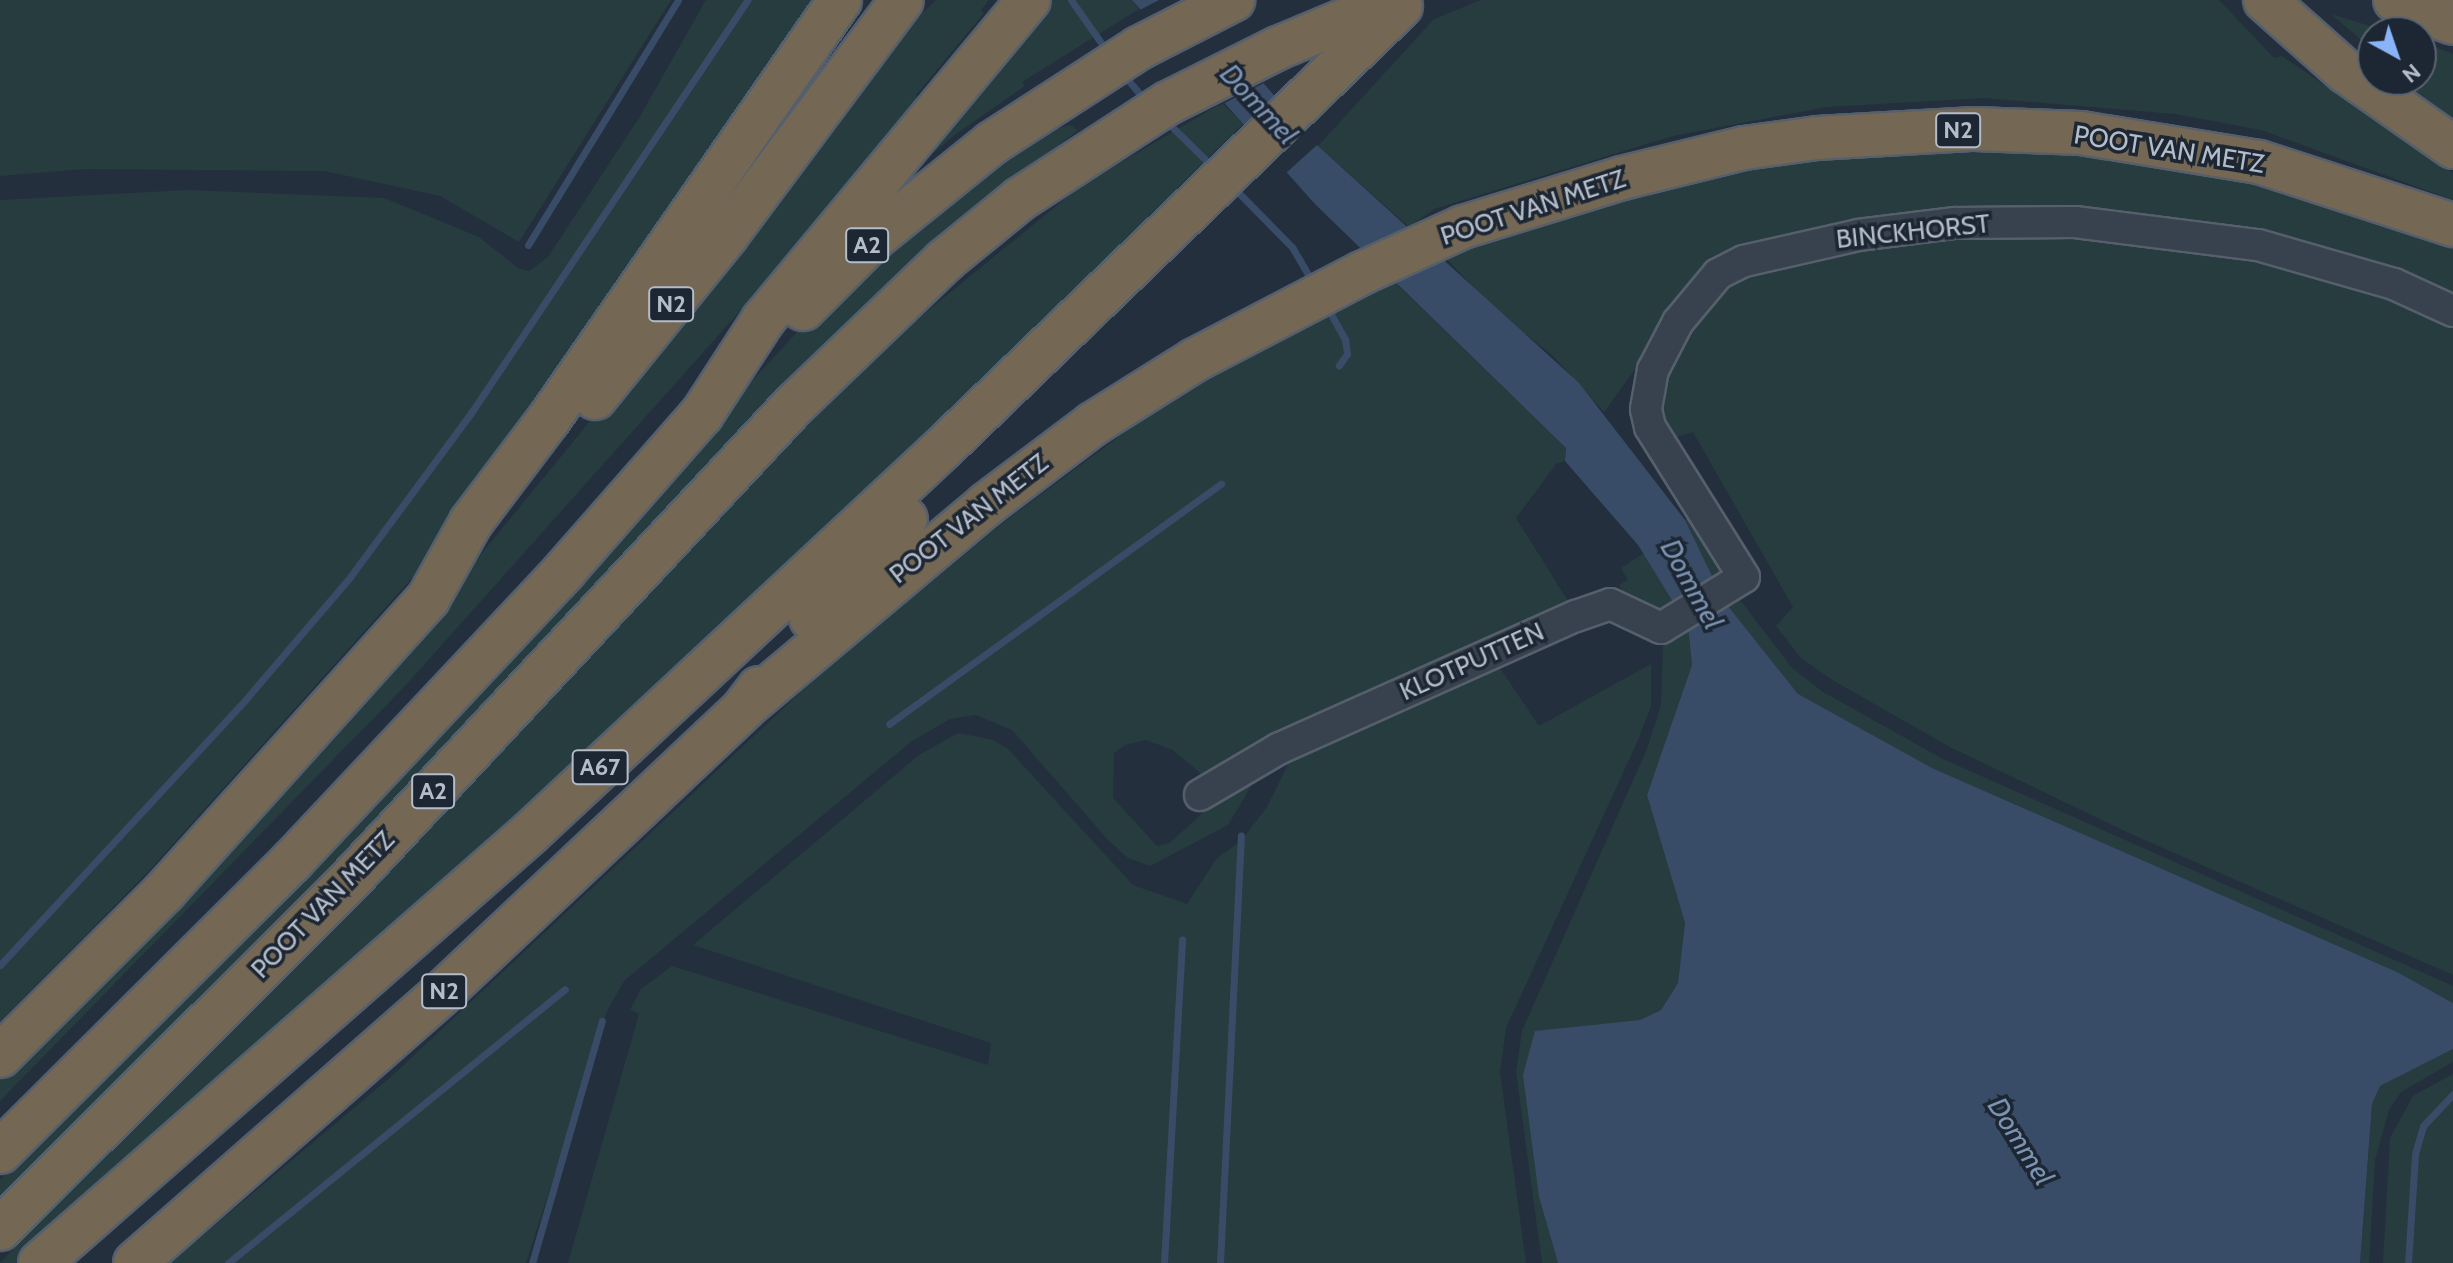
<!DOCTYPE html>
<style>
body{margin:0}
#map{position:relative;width:2453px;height:1263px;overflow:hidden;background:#242f3e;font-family:Cabin,sans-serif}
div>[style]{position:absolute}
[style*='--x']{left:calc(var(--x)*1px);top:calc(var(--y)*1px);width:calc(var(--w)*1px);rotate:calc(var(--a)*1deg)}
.green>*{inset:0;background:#263c3f}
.water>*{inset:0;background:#394c67}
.pier>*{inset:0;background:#242f3e;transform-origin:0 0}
.stream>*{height:7px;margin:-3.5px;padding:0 3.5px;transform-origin:3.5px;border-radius:3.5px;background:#394c67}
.roads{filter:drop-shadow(2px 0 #565f6c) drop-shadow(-2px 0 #565f6c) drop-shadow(0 2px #565f6c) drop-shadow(0 -2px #565f6c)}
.minor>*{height:30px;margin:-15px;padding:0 15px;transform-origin:15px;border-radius:15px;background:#38414e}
.highway>*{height:42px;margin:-21px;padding:0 21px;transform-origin:21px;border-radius:21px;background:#746855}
span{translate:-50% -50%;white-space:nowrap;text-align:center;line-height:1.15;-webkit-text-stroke:7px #1d2633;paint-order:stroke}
.shield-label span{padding:2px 6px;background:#1d2633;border:2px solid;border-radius:6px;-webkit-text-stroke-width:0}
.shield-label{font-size:24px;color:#b4bcc9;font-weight:700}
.street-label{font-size:26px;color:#b4bcc9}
.water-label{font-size:28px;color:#7c92b1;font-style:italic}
.north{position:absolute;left:2357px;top:16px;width:80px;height:80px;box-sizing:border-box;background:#1d2633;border:2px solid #59626f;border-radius:50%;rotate:140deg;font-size:22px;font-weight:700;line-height:32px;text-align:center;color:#b4bcc9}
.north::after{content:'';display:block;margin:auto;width:28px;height:36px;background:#8ab4f8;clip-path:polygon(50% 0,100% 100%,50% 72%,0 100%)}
</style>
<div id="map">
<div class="green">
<div style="clip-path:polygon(0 0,671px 0,519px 242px,440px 196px,324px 171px,85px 169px,0 176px)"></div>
<div style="clip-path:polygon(706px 0,827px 0,528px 426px,414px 576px,148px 872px,0 1022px,0 200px,188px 190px,384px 198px,479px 237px,518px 268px,529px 271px,548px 257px,639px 118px)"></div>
<div style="clip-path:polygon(936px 0,989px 0,981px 10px,984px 13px,916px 95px,918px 101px,775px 272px,406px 685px,0 1101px,0 1073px,387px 669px,736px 243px,872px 62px)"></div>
<div style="clip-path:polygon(1048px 0,1132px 0,1139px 9px,1022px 82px,1025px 86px,956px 134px,867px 208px)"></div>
<div style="clip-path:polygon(1481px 0,2219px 0,2274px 58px,2282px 56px,2453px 173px,2453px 200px,2261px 130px,2175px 114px,1984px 98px,1827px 107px,1673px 136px,1434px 209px,1409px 227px,1318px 146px,1434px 19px)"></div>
<div style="clip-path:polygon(2331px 14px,2390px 32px,2373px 32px,2373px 50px)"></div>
<div style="clip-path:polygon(2421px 41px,2453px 54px,2453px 128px,2405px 96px,2414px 85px,2408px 80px,2421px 80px)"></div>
<div style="clip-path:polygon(1222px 103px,1243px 124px,1124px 240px,1129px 247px,521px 822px,17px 1263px,0 1263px,360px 897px,871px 357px,1104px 167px,1108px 170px)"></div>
<div style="clip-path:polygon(1070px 125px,1078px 130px,1009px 185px,743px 432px,335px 866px,0 1203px,0 1180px,224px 955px,823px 304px,1016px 140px)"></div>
<div style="clip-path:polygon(1970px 142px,2177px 159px,2408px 224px,2453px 249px,2453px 302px,2259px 236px,1854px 226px,1765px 240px,1712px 263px,1604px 412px,1552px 355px,1496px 311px,1444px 256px,1617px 196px,1748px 163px)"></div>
<div style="clip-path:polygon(1955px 232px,2073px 232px,2254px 253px,2391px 295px,2453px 324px,2453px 975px,2129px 833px,1950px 747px,1834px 681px,1801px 658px,1776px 626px,1793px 607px,1693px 432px,1674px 438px,1661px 431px,1661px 373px,1688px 322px,1750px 264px)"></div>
<div style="clip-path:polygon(1390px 278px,1566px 448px,1565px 461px,1556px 464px,1516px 518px,1573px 609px,1205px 777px,1173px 750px,1146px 740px,1125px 745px,1114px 753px,1113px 798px,1157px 846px,1170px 843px,1210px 806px,1257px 776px,1228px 825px,1150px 866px,1128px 858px,1109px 841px,1012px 730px,976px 715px,950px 719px,912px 741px,624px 981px,606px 1013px,526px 1263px,170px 1263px,393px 1075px,820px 674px,1004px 522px,1144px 418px,1247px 351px)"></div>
<div style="clip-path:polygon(1699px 512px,1731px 567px,1715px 586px,1685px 520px)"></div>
<div style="clip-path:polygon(1644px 553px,1680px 612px,1669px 617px,1625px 595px,1619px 585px,1628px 580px,1621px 568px)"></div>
<div style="clip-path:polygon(1737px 596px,1792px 668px,1823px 692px,1943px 759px,2453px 986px,2453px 1003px,2397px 972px,1932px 768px,1819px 709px,1798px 694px,1724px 601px)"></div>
<div style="clip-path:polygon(1688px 625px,1692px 665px,1647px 795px,1685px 923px,1678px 983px,1661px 1010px,1640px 1020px,1535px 1032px,1539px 1197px,1558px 1263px,1542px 1263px,1516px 1072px,1522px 1031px,1647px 749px,1661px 705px,1663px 643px,1667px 635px)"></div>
<div style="clip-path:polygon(1651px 664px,1651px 706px,1638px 740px,1506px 1028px,1500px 1072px,1526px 1263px,568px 1263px,639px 1014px,630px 1010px,641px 989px,672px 966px,988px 1065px,991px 1043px,693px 945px,919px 755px,958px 733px,993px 740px,1008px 749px,1133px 885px,1187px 904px,1217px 858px,1241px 841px,1267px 807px,1291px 758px,1498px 665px,1539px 726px)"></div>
<div style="clip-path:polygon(2453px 1049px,2453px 1062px,2401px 1092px,2389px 1110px,2375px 1160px,2369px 1263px,2360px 1263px,2372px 1104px,2380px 1086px)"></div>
<div style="clip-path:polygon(2453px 1074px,2453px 1263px,2383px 1263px,2390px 1138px,2413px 1096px)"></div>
</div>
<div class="water">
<div style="clip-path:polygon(1132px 0,1191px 0,1318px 146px,1579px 383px,1685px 520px,1724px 601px,1798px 694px,1932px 768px,2397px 972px,2453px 1003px,2453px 1049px,2380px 1086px,2372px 1104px,2360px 1263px,1558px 1263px,1539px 1197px,1523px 1075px,1535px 1031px,1640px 1020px,1661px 1010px,1678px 983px,1685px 923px,1647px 795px,1692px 665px,1688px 626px,1638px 545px,1565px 461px,1566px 448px,1315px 204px)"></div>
</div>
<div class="pier">
<div style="clip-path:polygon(1159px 0,1196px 0,1266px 82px,1219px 106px,1136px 12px)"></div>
<div style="left:1279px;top:96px;width:62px;height:49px;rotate:48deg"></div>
</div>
<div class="stream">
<div style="--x:1071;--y:0;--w:66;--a:54.9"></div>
<div style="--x:1123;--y:74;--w:35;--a:50"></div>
<div style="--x:1166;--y:121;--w:67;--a:44.4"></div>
<div style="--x:1232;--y:186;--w:86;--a:45.5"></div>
<div style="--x:1292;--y:247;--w:42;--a:59.7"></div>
<div style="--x:528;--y:245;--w:287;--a:-58.5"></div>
<div style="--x:1327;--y:307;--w:37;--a:61"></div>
<div style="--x:1345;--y:339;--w:15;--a:82"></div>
<div style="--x:1347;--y:354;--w:14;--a:126"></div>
<div style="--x:889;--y:724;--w:410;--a:-35.9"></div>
<div style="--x:0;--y:965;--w:353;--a:-47.2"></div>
<div style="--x:240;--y:706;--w:170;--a:-49.5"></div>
<div style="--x:350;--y:577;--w:204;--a:-53.6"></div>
<div style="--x:471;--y:413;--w:497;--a:-56.2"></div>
<div style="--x:228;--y:1263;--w:434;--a:-39.1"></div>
<div style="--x:532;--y:1263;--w:252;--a:-73.9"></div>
<div style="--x:1164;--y:1263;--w:324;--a:-86.8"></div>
<div style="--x:1220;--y:1263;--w:428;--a:-87.2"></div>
<div style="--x:2408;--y:1263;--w:109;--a:-86.3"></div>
<div style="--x:2415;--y:1154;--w:29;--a:-74"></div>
<div style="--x:2423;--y:1126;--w:44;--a:-46.8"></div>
</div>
<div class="roads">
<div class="minor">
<div style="--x:1200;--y:795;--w:91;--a:-30.5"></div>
<div style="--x:1278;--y:749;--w:326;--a:-24.1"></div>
<div style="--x:1576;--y:616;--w:36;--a:-19"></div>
<div style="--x:1610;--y:604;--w:56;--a:25.2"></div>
<div style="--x:1661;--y:628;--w:97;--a:-31.6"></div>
<div style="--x:1744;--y:577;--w:177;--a:-122.1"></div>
<div style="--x:1650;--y:427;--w:18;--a:-103"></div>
<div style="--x:1646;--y:409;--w:40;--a:-80"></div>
<div style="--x:1653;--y:370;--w:54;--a:-62.5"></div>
<div style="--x:1678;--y:322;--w:62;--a:-50.2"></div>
<div style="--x:1718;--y:274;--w:29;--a:-27"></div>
<div style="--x:1744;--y:261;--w:117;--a:-12.8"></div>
<div style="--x:1858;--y:235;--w:98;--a:-7.1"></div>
<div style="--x:1955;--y:223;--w:120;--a:-0.5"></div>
<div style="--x:2075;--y:222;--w:184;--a:7.2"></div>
<div style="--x:2258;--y:245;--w:141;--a:16"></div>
<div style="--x:2394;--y:284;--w:65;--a:24.6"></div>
</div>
<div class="highway">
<div style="--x:2265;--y:0;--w:107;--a:41.6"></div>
<div style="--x:2345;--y:71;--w:132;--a:35.1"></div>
<div style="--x:2395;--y:0;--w:62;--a:21.6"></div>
<div style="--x:803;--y:309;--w:99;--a:-45"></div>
<div style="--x:873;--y:239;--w:153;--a:-38.9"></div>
<div style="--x:992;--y:143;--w:175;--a:-32.9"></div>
<div style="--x:1139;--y:48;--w:106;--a:-27.1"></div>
<div style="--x:595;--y:398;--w:208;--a:-51"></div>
<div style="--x:726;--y:236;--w:294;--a:-53.3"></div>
<div style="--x:811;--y:618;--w:137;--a:-46.2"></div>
<div style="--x:744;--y:708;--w:317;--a:-40"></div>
<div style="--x:987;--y:504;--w:133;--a:-37"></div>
<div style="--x:1093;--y:424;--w:120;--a:-32.1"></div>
<div style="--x:1195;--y:360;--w:188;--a:-27.5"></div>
<div style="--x:1362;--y:273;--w:111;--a:-24.5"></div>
<div style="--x:1463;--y:227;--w:166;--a:-17.1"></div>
<div style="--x:1622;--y:178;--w:126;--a:-13.8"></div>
<div style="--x:1744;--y:148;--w:74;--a:-7.8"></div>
<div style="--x:1817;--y:138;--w:158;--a:-3.3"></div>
<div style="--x:1975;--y:129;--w:106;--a:2.2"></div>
<div style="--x:2081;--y:133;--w:180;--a:9.3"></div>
<div style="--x:2259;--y:162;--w:204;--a:18"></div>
<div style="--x:0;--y:1056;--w:232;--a:-45"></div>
<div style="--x:164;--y:892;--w:394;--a:-48"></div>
<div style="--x:428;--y:599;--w:88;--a:-60.8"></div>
<div style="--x:471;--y:522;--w:129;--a:-52.9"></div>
<div style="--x:549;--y:419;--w:510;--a:-55.22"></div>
<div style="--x:0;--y:1152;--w:412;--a:-44.9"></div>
<div style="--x:292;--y:861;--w:398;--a:-46.8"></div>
<div style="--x:564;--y:571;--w:209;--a:-48.7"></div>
<div style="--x:702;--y:414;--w:112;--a:-57"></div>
<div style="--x:763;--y:320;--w:416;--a:-50.3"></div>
<div style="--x:0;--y:1229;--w:493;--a:-44.9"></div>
<div style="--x:349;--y:881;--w:652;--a:-46.93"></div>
<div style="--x:794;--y:405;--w:208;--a:-43.8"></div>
<div style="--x:944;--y:261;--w:98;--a:-39.2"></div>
<div style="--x:1020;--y:199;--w:176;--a:-33"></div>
<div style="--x:1168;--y:103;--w:123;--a:-26.6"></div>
<div style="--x:1278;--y:48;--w:125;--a:-22.7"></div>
<div style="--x:40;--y:1263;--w:652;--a:-41.27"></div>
<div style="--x:530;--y:833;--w:566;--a:-43"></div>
<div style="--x:944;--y:447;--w:635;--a:-43.98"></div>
<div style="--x:135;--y:1263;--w:407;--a:-41.3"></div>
<div style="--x:441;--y:994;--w:417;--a:-43.3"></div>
<div style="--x:744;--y:708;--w:25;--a:-53"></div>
</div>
</div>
<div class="shield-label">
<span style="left:1958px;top:130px">N2</span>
<span style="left:867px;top:245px">A2</span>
<span style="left:671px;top:304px">N2</span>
<span style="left:600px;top:767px">A67</span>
<span style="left:433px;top:791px">A2</span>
<span style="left:444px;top:991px">N2</span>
</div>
<div class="street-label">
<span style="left:2169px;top:150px;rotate:9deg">POOT VAN METZ</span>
<span style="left:1533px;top:208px;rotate:-18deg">POOT VAN METZ</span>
<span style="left:1913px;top:232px;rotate:-6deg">BINCKHORST</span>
<span style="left:969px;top:519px;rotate:-38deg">POOT VAN METZ</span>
<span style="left:1472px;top:662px;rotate:-24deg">KLOTPUTTEN</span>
<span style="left:323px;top:905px;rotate:-46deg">POOT VAN METZ</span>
</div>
<div class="water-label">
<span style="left:1259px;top:104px;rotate:47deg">Dommel</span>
<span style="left:1692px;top:584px;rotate:61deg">Dommel</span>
<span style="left:2021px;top:1141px;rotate:58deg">Dommel</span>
</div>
<div class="north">N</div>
</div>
